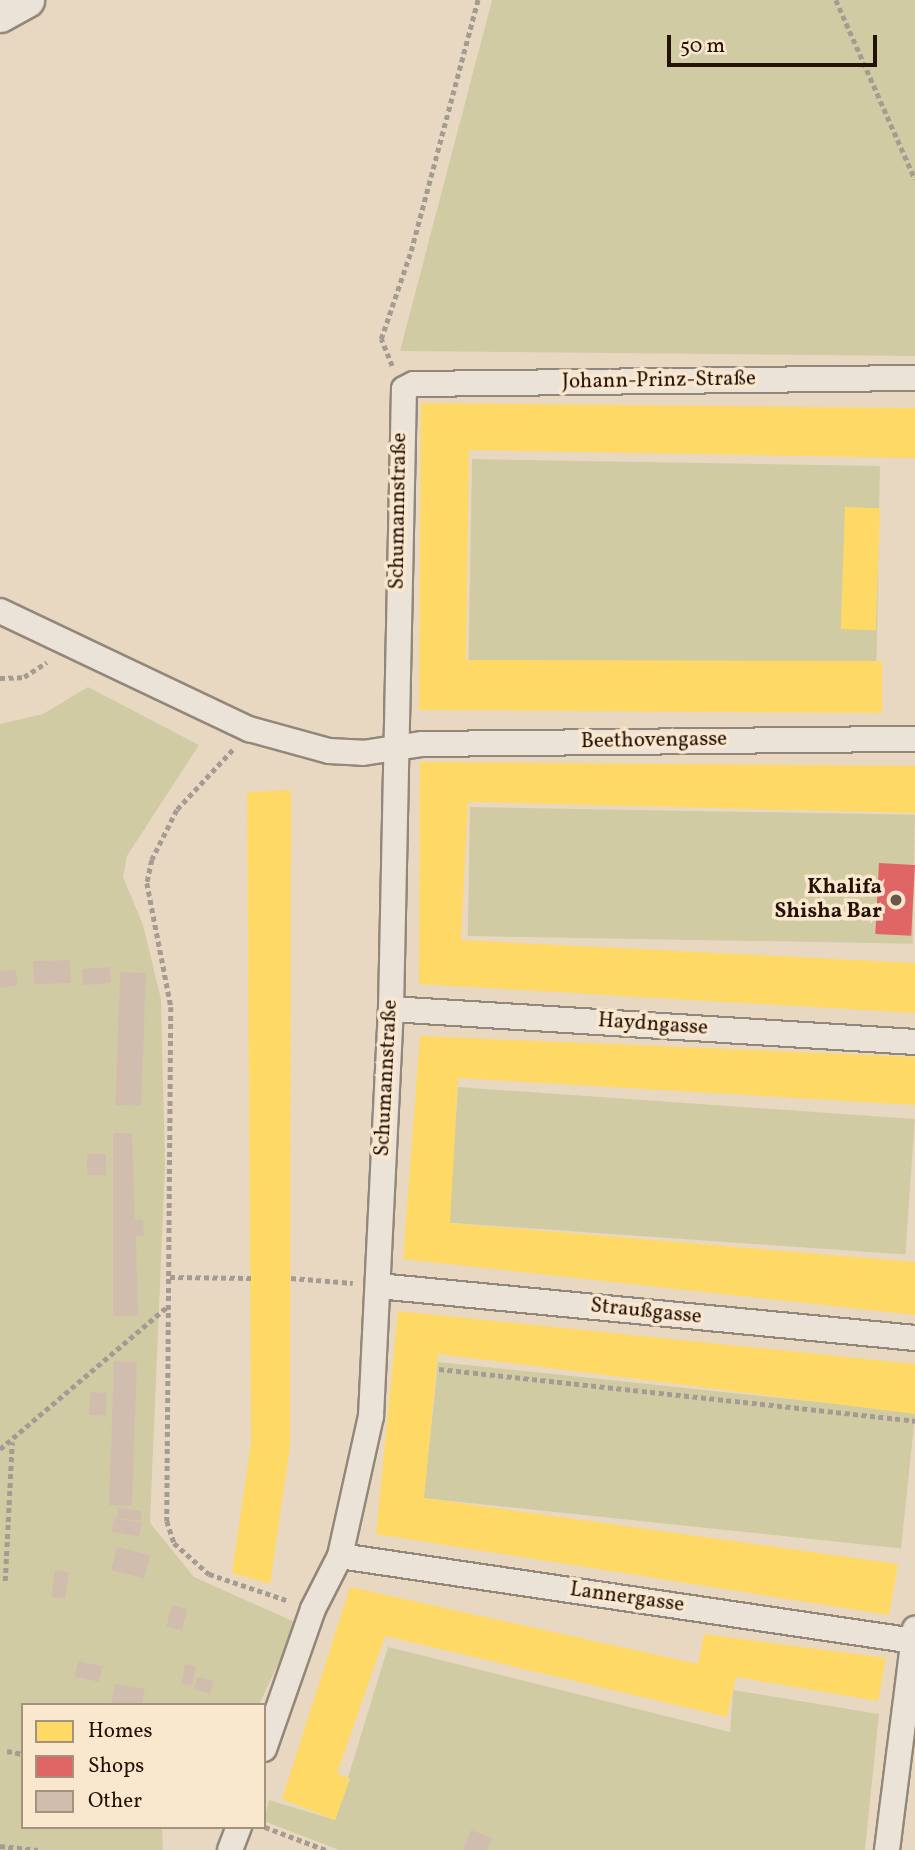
<!DOCTYPE html>
<meta charset="utf-8">
<style>
body{margin:0}
#map{position:relative;width:915px;height:1850px;overflow:hidden;background:#e8d8c2;font-family:Vollkorn,serif}
div>[style]{position:absolute}
[style*='--x']{left:calc(var(--x)*1px);top:calc(var(--y)*1px);width:calc(var(--w)*1px);rotate:calc(var(--a)*1deg)}
.green>*{inset:0;background:#d1cba4;transform-origin:0 0}
.homes>*{inset:0;background:#ffd966;transform-origin:0 0}
.shops>*{inset:0;background:#e06666;transform-origin:0 0}
.building>*{inset:0;background:#d1bdae;transform-origin:0 0}
.path>*{height:4.5px;margin-top:-2.25px;transform-origin:0;background:repeating-linear-gradient(90deg,#a49c93 0 5px,transparent 0 8.5px)}
.roads{filter:drop-shadow(2px 0 #93877a) drop-shadow(-2px 0 #93877a) drop-shadow(0 2px #93877a) drop-shadow(0 -2px #93877a)}
.minor>*{height:24px;margin:-12px;padding:0 12px;transform-origin:12px;border-radius:12px;background:#ebe3d8}
.secondary>*{height:33px;margin:-16.5px;padding:0 16.5px;transform-origin:16.5px;border-radius:16.5px;background:#ebe3d8}
.dots>*{width:19px;height:19px;translate:-50% -50%;box-sizing:border-box;border:4px solid #fae8ce;border-radius:50%}
span{translate:-50% -50%;white-space:nowrap;text-align:center;line-height:1.15;-webkit-text-stroke:7px #fae8ce;paint-order:stroke}
.street-label{font-size:21px;color:#241108}
.poi-label{font-size:21px;color:#241108;font-weight:700}
.right{translate:-100% -50%;text-align:right}
.legend{position:absolute;left:21px;top:1703px;width:245px;height:126px;box-sizing:border-box;background:#fae8ce;border:2px solid #a4927f;margin:0;padding:9px 12px;list-style:none;font-size:21px;color:#241108}
.legend li{display:flex;align-items:center;gap:14px;height:35px}
.legend b{width:35px;border:2px solid #a4927f}
.scale{position:absolute;left:667px;top:35px;width:210px;height:32px;box-sizing:border-box;border:4px solid #241108;border-top:0;padding-left:9px;font-size:21px;line-height:24px;white-space:nowrap;color:#241108;-webkit-text-stroke:5px #fae8ce;paint-order:stroke}
</style>
<div id="map">
<div class="green">
<div style="clip-path:polygon(492px 0,915px 0,915px 356px,400px 351px)"></div>
<div style="left:472px;top:459px;width:408px;height:201px;rotate:1deg"></div>
<div style="clip-path:polygon(88px 687px,199px 745px,127px 856px,123px 877px,143px 925px,161px 999px,165px 1165px,150px 1523px,194px 1577px,297px 1623px,259px 1705px,23px 1705px,23px 1827px,162px 1827px,163px 1850px,0 1850px,0 724px,43px 714px)"></div>
<div style="left:470px;top:807px;width:445px;height:129px;rotate:1deg"></div>
<div style="left:458px;top:1087px;width:458px;height:136px;rotate:4deg"></div>
<div style="left:438px;top:1362px;width:480px;height:137px;rotate:6deg"></div>
<div style="clip-path:polygon(388px 1647px,730px 1732px,733px 1690px,879px 1714px,865px 1850px,339px 1850px,264px 1821px,269px 1800px,335px 1820px)"></div>
</div>
<div class="homes">
<div style="clip-path:polygon(421px 403px,915px 408px,915px 458px,469px 450px,466px 660px,882px 661px,882px 713px,419px 710px)"></div>
<div style="left:845px;top:507px;width:35px;height:122px;rotate:2deg"></div>
<div style="clip-path:polygon(420px 762px,915px 766px,915px 813px,468px 802px,461px 940px,915px 963px,915px 1013px,419px 984px)"></div>
<div style="clip-path:polygon(291px 790px,290px 1447px,270px 1584px,232px 1573px,251px 1442px,247px 792px)"></div>
<div style="clip-path:polygon(420px 1036px,915px 1057px,915px 1105px,458px 1078px,450px 1223px,915px 1262px,915px 1315px,403px 1259px)"></div>
<div style="clip-path:polygon(398px 1311px,915px 1364px,915px 1414px,438px 1354px,424px 1498px,898px 1564px,889px 1615px,376px 1534px)"></div>
<div style="clip-path:polygon(350px 1587px,698px 1664px,704px 1634px,886px 1658px,878px 1701px,736px 1677px,727px 1717px,385px 1636px,337px 1773px,350px 1779px,335px 1820px,282px 1799px)"></div>
</div>
<div class="shops">
<div style="left:879px;top:863px;width:36px;height:71px;rotate:3deg"></div>
</div>
<div class="building">
<div style="left:70px;top:960px;width:23px;height:37px;rotate:88deg"></div>
<div style="left:110px;top:967px;width:16px;height:28px;rotate:86deg"></div>
<div style="clip-path:polygon(15px 969px,18px 985px,0 988px,0 971px)"></div>
<div style="left:120px;top:972px;width:26px;height:133px;rotate:2deg"></div>
<div style="clip-path:polygon(113px 1133px,132px 1133px,135px 1219px,143px 1220px,144px 1236px,136px 1236px,138px 1316px,113px 1316px)"></div>
<div style="left:106px;top:1154px;width:21px;height:19px;rotate:90deg"></div>
<div style="left:114px;top:1361px;width:23px;height:144px;rotate:2deg"></div>
<div style="left:90px;top:1392px;width:17px;height:23px;rotate:3deg"></div>
<div style="left:118px;top:1508px;width:24px;height:10px;rotate:7deg"></div>
<div style="left:114px;top:1518px;width:28px;height:14px;rotate:10deg"></div>
<div style="left:117px;top:1547px;width:34px;height:24px;rotate:14deg"></div>
<div style="left:55px;top:1570px;width:14px;height:27px;rotate:8deg"></div>
<div style="left:172px;top:1605px;width:16px;height:22px;rotate:15deg"></div>
<div style="left:78px;top:1661px;width:25px;height:16px;rotate:12deg"></div>
<div style="left:185px;top:1664px;width:11px;height:20px;rotate:10deg"></div>
<div style="left:197px;top:1677px;width:17px;height:13px;rotate:13deg"></div>
<div style="clip-path:polygon(115px 1684px,145px 1689px,142px 1705px,111px 1705px)"></div>
<div style="clip-path:polygon(471px 1830px,492px 1838px,487px 1850px,463px 1850px)"></div>
</div>
<div class="path">
<div style="--x:836;--y:0;--w:196;--a:66.2"></div>
<div style="--x:392;--y:366;--w:29;--a:-112"></div>
<div style="--x:381;--y:339;--w:93;--a:-71.2"></div>
<div style="--x:411;--y:251;--w:260;--a:-75.1"></div>
<div style="--x:0;--y:678;--w:24;--a:-2"></div>
<div style="--x:24;--y:677;--w:27;--a:-33"></div>
<div style="--x:233;--y:750;--w:82;--a:133"></div>
<div style="--x:177;--y:810;--w:56;--a:116.6"></div>
<div style="--x:152;--y:860;--w:24;--a:102"></div>
<div style="--x:147;--y:883;--w:126;--a:79"></div>
<div style="--x:171;--y:1007;--w:514;--a:90.45"></div>
<div style="--x:167;--y:1521;--w:23;--a:72"></div>
<div style="--x:174;--y:1543;--w:47;--a:41.5"></div>
<div style="--x:209;--y:1574;--w:84;--a:18.6"></div>
<div style="--x:170;--y:1277;--w:81;--a:0.7"></div>
<div style="--x:291;--y:1278;--w:62;--a:4.6"></div>
<div style="--x:439;--y:1369;--w:479;--a:6.2"></div>
<div style="--x:0;--y:1449;--w:219;--a:-40.4"></div>
<div style="--x:5;--y:1581;--w:139;--a:-87.1"></div>
<div style="--x:7;--y:1751;--w:16;--a:11"></div>
<div style="--x:265;--y:1827;--w:65;--a:20.7"></div>
<div style="--x:0;--y:1846;--w:38;--a:6"></div>
</div>
<div class="roads">
<div class="minor">
<div style="--x:0;--y:611;--w:276;--a:25.4"></div>
<div style="--x:249;--y:729;--w:83;--a:15.4"></div>
<div style="--x:329;--y:751;--w:34;--a:3"></div>
<div style="--x:363;--y:753;--w:60;--a:-8.7"></div>
<div style="--x:422;--y:744;--w:493;--a:-0.6"></div>
<div style="--x:391;--y:1009;--w:525;--a:3.6"></div>
<div style="--x:378;--y:1286;--w:540;--a:5.53"></div>
<div style="--x:340;--y:1556;--w:580;--a:8.42"></div>
<div style="--x:264;--y:1749;--w:148;--a:-70.7"></div>
<div style="--x:313;--y:1609;--w:59;--a:-63"></div>
<div style="--x:340;--y:1556;--w:143;--a:-77.5"></div>
<div style="--x:371;--y:1416;--w:407;--a:-87.2"></div>
<div style="--x:391;--y:1009;--w:620;--a:-88.8"></div>
<div style="--x:404;--y:389;--w:11;--a:-27"></div>
<div style="--x:414;--y:384;--w:501;--a:-0.69"></div>
<div style="--x:230;--y:1850;--w:25;--a:-69"></div>
<div style="--x:887;--y:1850;--w:223;--a:-82.8"></div>
</div>
<div class="secondary">
<div style="--x:0;--y:15;--w:31;--a:-29"></div>
</div>
</div>
<div class="dots">
<div style="left:896px;top:900px;background:#695749"></div>
</div>
<div class="street-label">
<span style="left:659px;top:381px;rotate:-1deg">Johann-Prinz-Straße</span>
<span style="left:399px;top:511px;rotate:-89deg">Schumannstraße</span>
<span style="left:654px;top:741px;rotate:-1deg">Beethovengasse</span>
<span style="left:653px;top:1025px;rotate:4deg">Haydngasse</span>
<span style="left:387px;top:1078px;rotate:-87deg">Schumannstraße</span>
<span style="left:646px;top:1312px;rotate:6deg">Straußgasse</span>
<span style="left:627px;top:1598px;rotate:8deg">Lannergasse</span>
</div>
<div class="poi-label">
<span class="right" style="left:882px;top:900px">Khalifa<br>Shisha Bar</span>
</div>
<ul class="legend">
<li><b style="height:19px;background:#ffd966"></b>Homes</li>
<li><b style="height:19px;background:#e06666"></b>Shops</li>
<li><b style="height:19px;background:#d1bdae"></b>Other</li>
</ul>
<div class="scale">50 m</div>
</div>
